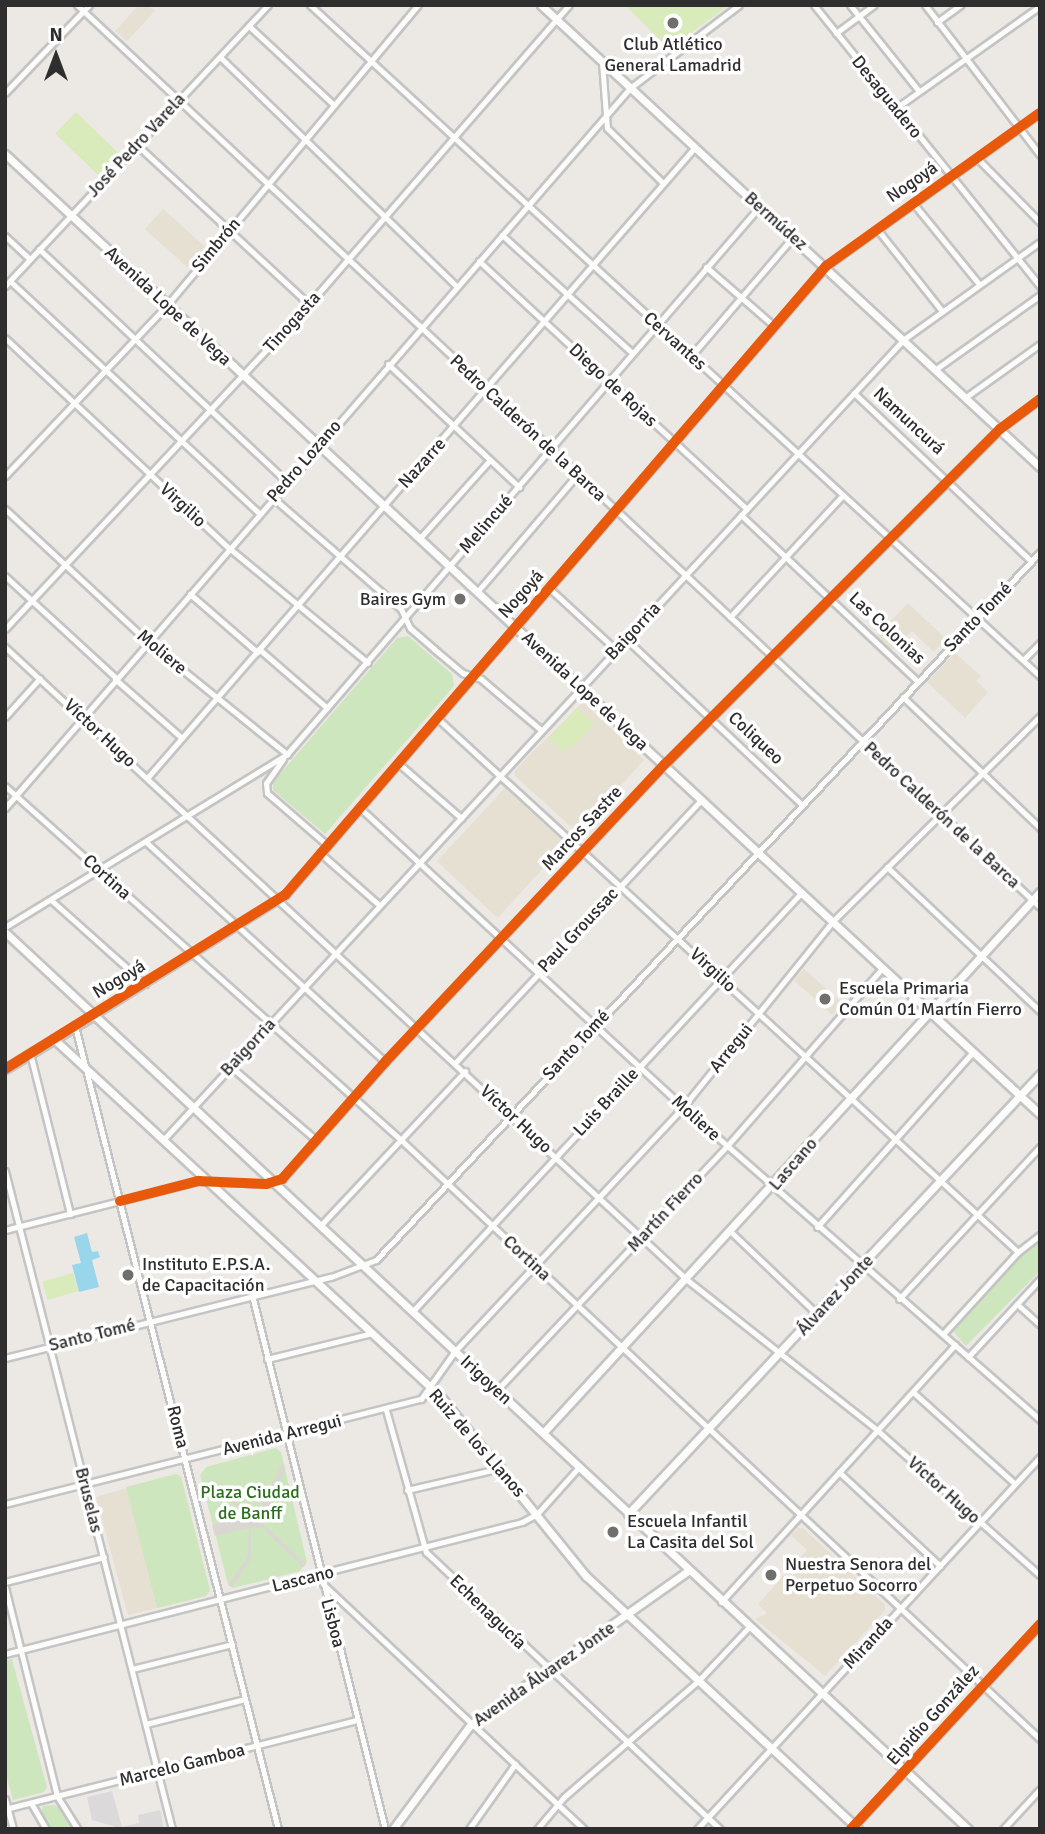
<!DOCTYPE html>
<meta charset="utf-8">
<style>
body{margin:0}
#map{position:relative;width:1045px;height:1834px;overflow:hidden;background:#ece8e4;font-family:Signika,sans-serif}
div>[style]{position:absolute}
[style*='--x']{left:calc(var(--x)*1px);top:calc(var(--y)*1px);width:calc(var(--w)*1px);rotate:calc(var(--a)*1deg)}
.industrial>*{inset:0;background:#dcd9db}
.education>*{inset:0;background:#e6e0d3;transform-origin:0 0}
.green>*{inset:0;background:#cee6be}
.pitch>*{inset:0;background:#d9eabb;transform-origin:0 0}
.plaza>*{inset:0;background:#dad6d2}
.water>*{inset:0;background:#99d6ec}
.roads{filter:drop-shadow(2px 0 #c5c4c5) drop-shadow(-2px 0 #c5c4c5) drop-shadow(0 2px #c5c4c5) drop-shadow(0 -2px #c5c4c5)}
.street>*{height:5px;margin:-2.5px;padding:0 2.5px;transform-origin:2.5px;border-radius:2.5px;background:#fcfcfb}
.secondary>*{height:7px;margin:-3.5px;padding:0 3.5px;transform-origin:3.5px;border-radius:3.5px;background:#fcfcfb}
.cycleway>*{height:10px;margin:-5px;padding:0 5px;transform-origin:5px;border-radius:5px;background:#e8590c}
.dots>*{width:19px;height:19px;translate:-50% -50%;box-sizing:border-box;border:4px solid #fff;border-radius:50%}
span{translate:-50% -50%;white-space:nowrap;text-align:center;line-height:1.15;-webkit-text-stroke:7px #fff;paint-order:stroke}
.poi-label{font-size:18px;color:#2e2e2e}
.right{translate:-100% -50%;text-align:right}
.left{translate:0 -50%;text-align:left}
.street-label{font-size:18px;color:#2e2e2e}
.park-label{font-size:18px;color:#2c6e1b}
.frame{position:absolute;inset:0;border:7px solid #2e2e2e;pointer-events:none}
.north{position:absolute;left:21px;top:21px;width:70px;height:70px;-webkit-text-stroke:5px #fff;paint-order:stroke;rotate:0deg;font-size:19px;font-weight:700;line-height:28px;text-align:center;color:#2e2e2e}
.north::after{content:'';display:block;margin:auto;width:24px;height:32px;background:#2e2e2e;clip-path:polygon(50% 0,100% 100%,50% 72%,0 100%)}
</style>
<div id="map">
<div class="industrial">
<div style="clip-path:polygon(112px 1791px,122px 1827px,139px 1823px,138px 1815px,160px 1810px,164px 1829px,123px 1829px,92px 1820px,87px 1797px)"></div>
</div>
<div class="education">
<div style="clip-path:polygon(148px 5px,155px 11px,127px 41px,115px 31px,138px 6px)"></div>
<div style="left:163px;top:209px;width:58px;height:27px;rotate:42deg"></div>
<div style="clip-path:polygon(908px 603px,946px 639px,934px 652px,912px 631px,892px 650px,877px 636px)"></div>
<div style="clip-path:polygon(955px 653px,981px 676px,976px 681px,988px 692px,965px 718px,927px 682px)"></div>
<div style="clip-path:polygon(583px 702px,644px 760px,578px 833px,515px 776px,515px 770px)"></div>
<div style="left:505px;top:788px;width:83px;height:100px;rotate:43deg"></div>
<div style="left:804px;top:969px;width:52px;height:15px;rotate:42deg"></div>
<div style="clip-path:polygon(176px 1474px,181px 1477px,210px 1590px,206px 1596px,128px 1615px,96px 1497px)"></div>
<div style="clip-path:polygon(798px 1528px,803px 1528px,885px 1605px,885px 1610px,825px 1676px,755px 1619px,767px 1613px,758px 1604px,807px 1550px,791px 1535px)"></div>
</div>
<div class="green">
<div style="clip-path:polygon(408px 636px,452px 674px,454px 686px,325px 834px,273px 790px,273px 782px,397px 638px)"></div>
<div style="clip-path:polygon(1040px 1243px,1040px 1271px,966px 1346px,953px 1331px,1033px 1244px)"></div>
<div style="clip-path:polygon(276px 1448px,281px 1452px,307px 1562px,300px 1571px,233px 1588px,228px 1584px,200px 1475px,206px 1467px)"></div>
<div style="clip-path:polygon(176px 1474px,181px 1477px,210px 1590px,206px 1596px,157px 1608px,126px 1487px)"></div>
<div style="clip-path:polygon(12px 1659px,47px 1787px,44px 1792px,13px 1800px,5px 1771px,5px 1661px)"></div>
<div style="clip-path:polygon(55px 1805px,60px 1809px,74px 1829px,51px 1829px,41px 1813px,43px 1806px)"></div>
</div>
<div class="pitch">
<div style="clip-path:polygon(625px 5px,729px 5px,669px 49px)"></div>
<div style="left:76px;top:112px;width:59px;height:30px;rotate:44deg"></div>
<div style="clip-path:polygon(577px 708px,594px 724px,574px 745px,562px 751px,549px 738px)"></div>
<div style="left:73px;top:1273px;width:19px;height:32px;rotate:74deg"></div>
</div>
<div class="plaza">
<div style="clip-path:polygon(283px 1462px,285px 1469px,262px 1523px,306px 1564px,303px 1567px,262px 1528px,251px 1528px,251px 1559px,232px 1587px,228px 1585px,248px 1556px,249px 1528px,215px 1536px,212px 1525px,244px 1514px,202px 1473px,244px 1508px,259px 1510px)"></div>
</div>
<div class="water">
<div style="clip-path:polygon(87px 1233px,92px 1252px,98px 1251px,100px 1257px,92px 1260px,99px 1287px,79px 1292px,72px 1265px,81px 1263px,74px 1237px)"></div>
</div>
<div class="roads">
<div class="street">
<div style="--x:77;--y:5;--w:1319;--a:43.13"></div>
<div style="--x:310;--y:5;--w:992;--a:42.59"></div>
<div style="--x:814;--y:5;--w:361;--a:51.2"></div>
<div style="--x:850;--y:5;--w:110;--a:51.3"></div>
<div style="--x:925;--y:5;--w:189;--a:52.5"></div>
<div style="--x:937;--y:22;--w:29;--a:-36"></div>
<div style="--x:249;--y:26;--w:116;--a:42.9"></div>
<div style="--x:836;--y:33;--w:47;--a:-36.4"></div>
<div style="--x:220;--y:57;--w:329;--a:44.1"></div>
<div style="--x:602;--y:62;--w:66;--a:85.7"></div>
<div style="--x:607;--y:128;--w:78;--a:44.5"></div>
<div style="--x:5;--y:93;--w:122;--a:-46.3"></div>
<div style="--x:896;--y:108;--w:176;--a:-35.3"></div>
<div style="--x:137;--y:145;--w:234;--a:42.8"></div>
<div style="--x:977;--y:158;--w:90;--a:45.5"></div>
<div style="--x:913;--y:203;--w:104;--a:50.8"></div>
<div style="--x:877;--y:229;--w:105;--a:51.6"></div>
<div style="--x:502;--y:235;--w:176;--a:42.2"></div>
<div style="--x:5;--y:236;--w:34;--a:43"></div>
<div style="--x:39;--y:249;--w:339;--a:43.2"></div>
<div style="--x:479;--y:261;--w:365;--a:42.8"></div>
<div style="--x:706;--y:267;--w:90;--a:40.9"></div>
<div style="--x:10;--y:281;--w:340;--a:43"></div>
<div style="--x:5;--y:286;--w:385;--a:-46.9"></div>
<div style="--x:5;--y:338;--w:307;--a:43.2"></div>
<div style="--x:229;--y:548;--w:180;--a:39.6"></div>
<div style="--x:691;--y:356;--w:158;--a:-49.4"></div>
<div style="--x:388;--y:364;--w:180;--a:43.2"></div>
<div style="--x:936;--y:369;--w:128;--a:-35.4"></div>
<div style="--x:854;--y:393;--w:244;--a:43.5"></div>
<div style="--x:966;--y:397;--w:91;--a:-35.6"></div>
<div style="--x:5;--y:476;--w:236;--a:-46.5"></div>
<div style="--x:167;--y:305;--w:391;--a:-50.1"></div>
<div style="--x:272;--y:497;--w:171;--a:41"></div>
<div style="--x:401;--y:609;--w:21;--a:65"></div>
<div style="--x:410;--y:628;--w:32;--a:41"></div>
<div style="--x:434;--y:649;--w:38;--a:40"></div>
<div style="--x:463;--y:673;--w:19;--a:18"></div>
<div style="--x:481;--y:679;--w:79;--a:40.4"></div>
<div style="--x:5;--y:509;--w:195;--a:42.9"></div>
<div style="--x:148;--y:642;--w:179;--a:38.9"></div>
<div style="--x:741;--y:515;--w:242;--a:43.3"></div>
<div style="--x:419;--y:539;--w:106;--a:-48.1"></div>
<div style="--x:5;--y:576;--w:151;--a:42.6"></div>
<div style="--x:550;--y:589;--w:90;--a:42.7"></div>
<div style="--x:477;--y:592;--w:154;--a:-49.5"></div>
<div style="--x:190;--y:594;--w:89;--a:40.9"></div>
<div style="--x:730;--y:617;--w:166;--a:-47.2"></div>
<div style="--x:5;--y:629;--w:445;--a:-46.9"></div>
<div style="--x:309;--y:304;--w:396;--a:-49"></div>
<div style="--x:626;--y:639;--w:241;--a:43.3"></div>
<div style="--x:5;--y:647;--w:929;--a:42.86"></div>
<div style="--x:686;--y:1279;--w:243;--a:38.3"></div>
<div style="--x:877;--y:1430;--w:218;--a:41.7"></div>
<div style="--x:259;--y:649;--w:90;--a:40.9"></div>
<div style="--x:1023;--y:660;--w:24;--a:-45"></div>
<div style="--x:115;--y:679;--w:89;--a:41.4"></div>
<div style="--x:903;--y:697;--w:190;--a:43.7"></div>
<div style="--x:5;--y:717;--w:52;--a:-48.1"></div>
<div style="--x:437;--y:718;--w:789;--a:42.59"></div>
<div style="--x:283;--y:759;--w:29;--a:125"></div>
<div style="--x:266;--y:783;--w:10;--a:84"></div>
<div style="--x:267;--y:793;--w:79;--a:40.9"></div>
<div style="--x:398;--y:763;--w:84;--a:41.1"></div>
<div style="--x:148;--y:777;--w:834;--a:-49.03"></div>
<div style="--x:5;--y:786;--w:531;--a:41.79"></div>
<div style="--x:401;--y:1140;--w:876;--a:43.15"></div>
<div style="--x:5;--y:808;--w:953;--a:-49.04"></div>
<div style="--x:630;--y:88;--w:137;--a:-37.3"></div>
<div style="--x:360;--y:808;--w:440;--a:42.8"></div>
<div style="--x:683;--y:1107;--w:475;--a:41.2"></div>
<div style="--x:146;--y:842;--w:325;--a:42.6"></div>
<div style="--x:320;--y:853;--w:79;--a:41.4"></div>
<div style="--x:887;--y:867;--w:210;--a:43.3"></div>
<div style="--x:51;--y:900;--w:126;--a:41.8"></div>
<div style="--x:5;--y:927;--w:331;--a:-31.5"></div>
<div style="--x:287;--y:754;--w:724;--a:-49.2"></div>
<div style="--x:94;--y:1015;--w:226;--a:-32.1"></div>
<div style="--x:285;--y:895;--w:830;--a:-49.3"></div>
<div style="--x:826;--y:266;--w:263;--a:-35.6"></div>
<div style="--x:75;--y:1026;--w:828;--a:75.81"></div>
<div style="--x:30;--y:1053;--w:166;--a:76"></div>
<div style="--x:456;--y:1062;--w:360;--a:-46.9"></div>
<div style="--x:230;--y:1066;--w:113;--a:40.7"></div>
<div style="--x:164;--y:1139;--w:1090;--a:-47.23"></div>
<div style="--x:904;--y:339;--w:167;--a:-35.5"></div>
<div style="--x:5;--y:1171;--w:679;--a:75.76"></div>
<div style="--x:321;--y:1225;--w:211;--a:-46.9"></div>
<div style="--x:817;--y:1227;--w:234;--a:-48.3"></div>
<div style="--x:5;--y:1230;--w:199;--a:-14.2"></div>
<div style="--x:198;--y:1181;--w:68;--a:2.5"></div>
<div style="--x:266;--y:1184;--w:17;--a:-17"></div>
<div style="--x:282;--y:1179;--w:156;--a:-48.6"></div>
<div style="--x:385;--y:1062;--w:409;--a:-46.8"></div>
<div style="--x:665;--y:764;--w:474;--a:-45"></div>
<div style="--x:1000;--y:429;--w:50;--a:-36.9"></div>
<div style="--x:731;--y:1232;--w:119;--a:43.6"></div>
<div style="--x:252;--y:1295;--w:550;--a:76.01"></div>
<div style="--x:899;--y:1299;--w:207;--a:-47.2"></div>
<div style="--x:1017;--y:1304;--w:31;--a:42"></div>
<div style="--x:412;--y:1312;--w:573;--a:-47.12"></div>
<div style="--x:943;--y:1334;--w:111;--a:-47.6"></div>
<div style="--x:1018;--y:1252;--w:28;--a:-38"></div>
<div style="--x:968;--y:1357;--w:106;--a:-47.3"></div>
<div style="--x:5;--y:1358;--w:336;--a:-14"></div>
<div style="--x:331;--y:1277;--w:48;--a:-20.7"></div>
<div style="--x:376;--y:1260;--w:971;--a:-46.84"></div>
<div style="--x:267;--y:1359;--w:108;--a:-13.9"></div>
<div style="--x:497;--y:1390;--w:335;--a:-46.7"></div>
<div style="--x:727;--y:1146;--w:237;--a:-48.9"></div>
<div style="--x:913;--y:1392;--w:137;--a:42"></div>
<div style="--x:386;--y:1410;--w:148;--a:74.3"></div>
<div style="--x:426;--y:1552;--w:404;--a:43.3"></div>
<div style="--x:839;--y:1472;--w:138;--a:42.9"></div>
<div style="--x:407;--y:1490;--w:97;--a:-13.2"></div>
<div style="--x:5;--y:1504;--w:429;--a:-14.2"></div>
<div style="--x:421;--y:1399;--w:59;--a:-54.7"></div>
<div style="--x:455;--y:1351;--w:334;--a:-46.9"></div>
<div style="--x:683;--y:1107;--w:239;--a:-51.1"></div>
<div style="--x:833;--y:921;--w:291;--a:-44.7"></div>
<div style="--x:5;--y:1582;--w:102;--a:-14.2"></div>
<div style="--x:323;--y:1584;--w:358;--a:43.2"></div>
<div style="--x:5;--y:1587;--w:215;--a:76"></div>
<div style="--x:57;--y:1796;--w:39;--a:58"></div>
<div style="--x:721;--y:1602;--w:348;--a:-47.7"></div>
<div style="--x:5;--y:1654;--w:534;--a:-14.32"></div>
<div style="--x:522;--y:1522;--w:17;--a:-28"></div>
<div style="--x:537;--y:1514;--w:63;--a:-48.2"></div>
<div style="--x:132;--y:1669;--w:103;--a:-14"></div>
<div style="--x:146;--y:1724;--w:102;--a:-14.2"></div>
<div style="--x:5;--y:1799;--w:31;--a:75"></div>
<div style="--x:31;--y:1803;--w:30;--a:60"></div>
<div style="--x:5;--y:1809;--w:364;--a:-14.2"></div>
<div style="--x:469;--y:1829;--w:80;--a:-54.7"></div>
<div style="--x:537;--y:1829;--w:42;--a:-49.8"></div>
<div style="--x:564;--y:1797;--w:179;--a:-40.9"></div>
<div style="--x:699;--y:1680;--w:73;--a:-46.7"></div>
<div style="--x:697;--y:1829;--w:506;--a:-47.32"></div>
<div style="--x:851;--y:1829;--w:279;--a:-47.3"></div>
<div style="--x:1003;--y:1829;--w:54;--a:-47.2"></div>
</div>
<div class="secondary">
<div style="--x:541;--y:5;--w:680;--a:42.8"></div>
<div style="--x:5;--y:154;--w:1412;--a:42.85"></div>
<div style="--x:5;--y:932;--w:1316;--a:42.97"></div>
<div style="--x:54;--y:1039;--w:526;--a:42.76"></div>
<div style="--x:440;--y:1396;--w:232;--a:51"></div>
<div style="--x:586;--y:1576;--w:371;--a:42.9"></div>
<div style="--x:5;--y:1069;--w:104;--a:-31.2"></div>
<div style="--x:543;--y:1433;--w:735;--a:-47.43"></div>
<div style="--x:628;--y:1514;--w:603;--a:-46.88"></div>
<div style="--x:393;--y:1829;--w:131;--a:-53.4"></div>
<div style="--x:471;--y:1724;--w:266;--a:-35.2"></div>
</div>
</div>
<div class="cycleway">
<div style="--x:5;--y:1069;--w:330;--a:-31.9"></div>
<div style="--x:285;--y:895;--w:830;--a:-49.3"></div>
<div style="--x:826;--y:266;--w:263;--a:-35.6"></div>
<div style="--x:120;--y:1201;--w:81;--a:-14.4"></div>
<div style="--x:198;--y:1181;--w:68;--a:2.5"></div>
<div style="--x:266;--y:1184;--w:17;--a:-17"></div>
<div style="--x:282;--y:1179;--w:156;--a:-48.6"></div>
<div style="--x:385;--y:1062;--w:409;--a:-46.8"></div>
<div style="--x:665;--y:764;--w:474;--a:-45"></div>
<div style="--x:1000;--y:429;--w:50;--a:-36.9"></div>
<div style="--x:851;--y:1829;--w:279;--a:-47.3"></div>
</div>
<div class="dots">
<div style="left:673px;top:23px;background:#706f6e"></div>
<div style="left:460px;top:599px;background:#706f6e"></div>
<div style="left:825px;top:999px;background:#706f6e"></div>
<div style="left:128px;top:1275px;background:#706f6e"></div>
<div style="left:613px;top:1532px;background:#706f6e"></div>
<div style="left:771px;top:1575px;background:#706f6e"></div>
</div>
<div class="poi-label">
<span style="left:673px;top:55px">Club Atlético<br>General Lamadrid</span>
<span class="right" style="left:446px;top:599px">Baires Gym</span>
<span class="left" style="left:839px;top:999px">Escuela Primaria<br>Común 01 Martín Fierro</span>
<span class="left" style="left:142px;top:1275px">Instituto E.P.S.A.<br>de Capacitación</span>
<span class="left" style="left:627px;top:1532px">Escuela Infantil<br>La Casita del Sol</span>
<span class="left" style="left:785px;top:1575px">Nuestra Senora del<br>Perpetuo Socorro</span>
</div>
<div class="street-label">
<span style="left:887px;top:97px;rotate:51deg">Desaguadero</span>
<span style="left:136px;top:145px;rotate:-47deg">José Pedro Varela</span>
<span style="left:912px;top:182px;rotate:-35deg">Nogoyá</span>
<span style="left:776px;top:221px;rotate:42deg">Bermúdez</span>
<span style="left:216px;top:245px;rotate:-50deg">Simbrón</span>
<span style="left:168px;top:306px;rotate:43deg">Avenida Lope de Vega</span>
<span style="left:292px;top:322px;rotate:-48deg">Tinogasta</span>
<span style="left:675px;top:341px;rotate:42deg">Cervantes</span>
<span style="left:613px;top:385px;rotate:43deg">Diego de Rojas</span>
<span style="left:909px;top:421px;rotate:43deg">Namuncurá</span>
<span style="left:528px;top:428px;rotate:43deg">Pedro Calderón de la Barca</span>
<span style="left:304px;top:461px;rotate:-49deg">Pedro Lozano</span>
<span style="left:422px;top:463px;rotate:-48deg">Nazarre</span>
<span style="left:183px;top:505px;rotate:43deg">Virgilio</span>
<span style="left:486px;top:524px;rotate:-49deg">Melincué</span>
<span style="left:521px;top:594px;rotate:-48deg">Nogoyá</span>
<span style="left:978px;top:617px;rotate:-46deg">Santo Tomé</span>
<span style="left:887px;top:628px;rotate:43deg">Las Colonias</span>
<span style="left:633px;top:631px;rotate:-47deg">Baigorria</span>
<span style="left:162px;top:652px;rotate:40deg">Moliere</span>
<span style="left:585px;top:691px;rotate:43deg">Avenida Lope de Vega</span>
<span style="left:100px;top:733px;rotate:43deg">Víctor Hugo</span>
<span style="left:756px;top:738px;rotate:43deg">Coliqueo</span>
<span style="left:942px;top:815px;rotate:43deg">Pedro Calderón de la Barca</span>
<span style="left:582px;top:828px;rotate:-47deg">Marcos Sastre</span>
<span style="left:107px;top:877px;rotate:42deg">Cortina</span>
<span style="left:578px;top:930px;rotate:-47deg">Paul Groussac</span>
<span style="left:713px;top:970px;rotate:43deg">Virgilio</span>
<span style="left:119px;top:979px;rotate:-31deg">Nogoyá</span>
<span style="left:576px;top:1045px;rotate:-47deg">Santo Tomé</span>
<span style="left:248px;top:1047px;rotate:-47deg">Baigorria</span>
<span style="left:731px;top:1048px;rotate:-51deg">Arregui</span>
<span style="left:606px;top:1102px;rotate:-47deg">Luis Braille</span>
<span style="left:696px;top:1118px;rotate:42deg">Moliere</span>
<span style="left:516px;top:1119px;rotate:43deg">Víctor Hugo</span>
<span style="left:793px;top:1164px;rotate:-49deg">Lascano</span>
<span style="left:665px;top:1212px;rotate:-47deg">Martín Fierro</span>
<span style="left:527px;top:1258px;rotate:43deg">Cortina</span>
<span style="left:835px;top:1295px;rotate:-47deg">Álvarez Jonte</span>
<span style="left:92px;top:1335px;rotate:-14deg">Santo Tomé</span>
<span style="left:486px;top:1380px;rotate:43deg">Irigoyen</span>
<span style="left:178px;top:1427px;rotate:76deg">Roma</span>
<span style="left:282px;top:1435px;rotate:-14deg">Avenida Arregui</span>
<span style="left:477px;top:1443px;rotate:49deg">Ruiz de los Llanos</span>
<span style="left:944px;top:1490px;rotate:42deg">Víctor Hugo</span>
<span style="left:89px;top:1500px;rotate:76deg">Bruselas</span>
<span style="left:303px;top:1579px;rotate:-14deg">Lascano</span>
<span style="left:488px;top:1612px;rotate:44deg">Echenagucía</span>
<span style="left:333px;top:1623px;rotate:75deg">Lisboa</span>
<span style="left:868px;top:1643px;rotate:-47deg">Miranda</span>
<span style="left:544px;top:1674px;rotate:-35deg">Avenida Álvarez Jonte</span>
<span style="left:933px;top:1715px;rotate:-48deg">Elpidio González</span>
<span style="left:182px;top:1765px;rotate:-14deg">Marcelo Gamboa</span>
</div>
<div class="park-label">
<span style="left:250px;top:1503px">Plaza Ciudad<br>de Banff</span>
</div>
<div class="frame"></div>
<div class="north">N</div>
</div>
